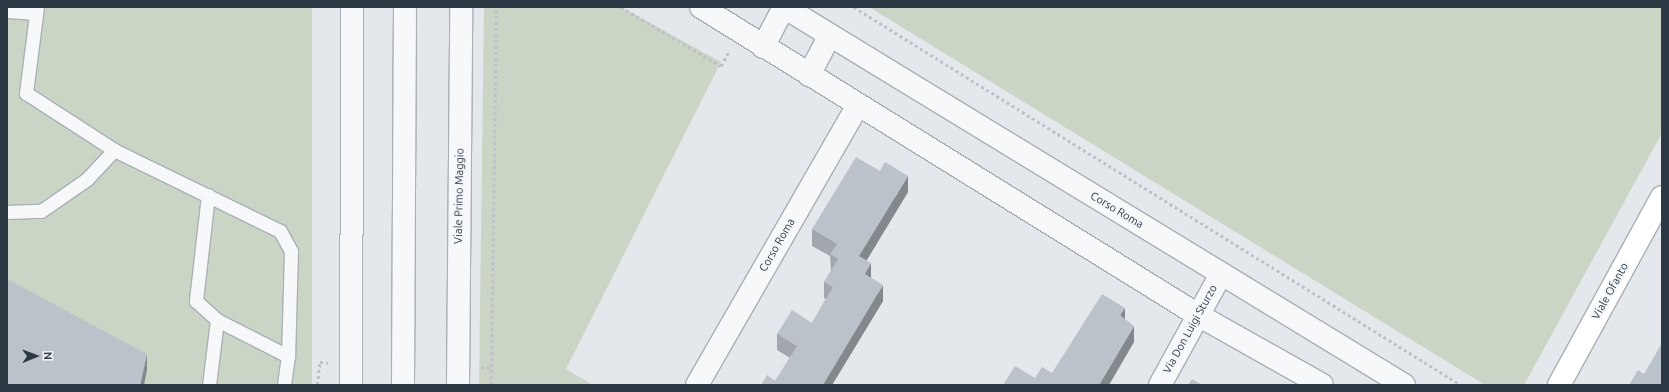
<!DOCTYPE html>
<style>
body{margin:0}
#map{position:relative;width:1669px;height:392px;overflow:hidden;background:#e4e8ec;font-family:Ubuntu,sans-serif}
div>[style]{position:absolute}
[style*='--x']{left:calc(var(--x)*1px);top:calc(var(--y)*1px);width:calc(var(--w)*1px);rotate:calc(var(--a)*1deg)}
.green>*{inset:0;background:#cbd5c6;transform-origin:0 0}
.path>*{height:2.5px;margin-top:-1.25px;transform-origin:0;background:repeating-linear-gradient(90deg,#bec2c7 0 3px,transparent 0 6px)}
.roads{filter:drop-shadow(1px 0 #a9b0b6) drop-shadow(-1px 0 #a9b0b6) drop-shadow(0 1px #a9b0b6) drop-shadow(0 -1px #a9b0b6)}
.service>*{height:13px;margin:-6.5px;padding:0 6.5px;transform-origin:6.5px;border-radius:6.5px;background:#f7f8fa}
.minor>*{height:22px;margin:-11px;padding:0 11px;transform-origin:11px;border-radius:11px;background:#f7f8fa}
.tertiary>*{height:22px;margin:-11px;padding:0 11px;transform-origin:11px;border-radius:11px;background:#f7f8fa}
.secondary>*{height:22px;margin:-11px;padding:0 11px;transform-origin:11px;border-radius:11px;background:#fff}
.wall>*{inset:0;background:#a1a7ad}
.shaded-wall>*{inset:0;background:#83888d}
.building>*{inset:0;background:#bbc2c9}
span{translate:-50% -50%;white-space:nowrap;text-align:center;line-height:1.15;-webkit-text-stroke:4px #f4f7f9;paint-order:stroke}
.street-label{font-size:11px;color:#2c3844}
.frame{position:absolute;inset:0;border:8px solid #2c3844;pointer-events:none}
.north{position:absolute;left:16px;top:336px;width:40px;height:40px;-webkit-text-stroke:3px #f4f7f9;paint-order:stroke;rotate:89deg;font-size:11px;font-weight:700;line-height:16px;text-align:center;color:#2c3844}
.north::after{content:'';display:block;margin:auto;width:14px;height:18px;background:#2c3844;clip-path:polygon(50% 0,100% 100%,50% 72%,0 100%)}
</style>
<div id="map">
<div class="green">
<div style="left:7px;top:7px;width:305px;height:378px"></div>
<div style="clip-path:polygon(484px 7px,621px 7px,721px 62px,566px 369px,593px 385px,479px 385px)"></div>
<div style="clip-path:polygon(869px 7px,1662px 7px,1662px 133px,1524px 385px,1485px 385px)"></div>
</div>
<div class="path">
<div style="--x:621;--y:7;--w:116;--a:30.5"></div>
<div style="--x:721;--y:66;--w:17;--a:-62"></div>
<div style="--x:854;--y:7;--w:715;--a:31.91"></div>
<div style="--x:481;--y:367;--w:10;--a:6"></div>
<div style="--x:317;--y:385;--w:23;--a:-83"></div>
<div style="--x:320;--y:362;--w:8;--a:7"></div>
<div style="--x:491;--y:385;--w:378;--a:-89.2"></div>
</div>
<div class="roads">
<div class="service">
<div style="--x:37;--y:7;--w:87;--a:97.3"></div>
<div style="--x:26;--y:93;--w:105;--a:32.9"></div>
<div style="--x:114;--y:150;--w:185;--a:26"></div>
<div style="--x:280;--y:231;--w:23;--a:61"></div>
<div style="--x:291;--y:251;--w:105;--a:91.6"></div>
<div style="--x:288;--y:356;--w:29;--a:98"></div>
<div style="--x:7;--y:11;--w:29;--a:4"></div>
<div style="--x:208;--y:195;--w:107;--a:96.5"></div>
<div style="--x:196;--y:301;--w:28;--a:42"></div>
<div style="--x:217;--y:320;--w:65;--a:97"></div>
<div style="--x:7;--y:212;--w:34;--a:-2"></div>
<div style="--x:41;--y:211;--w:56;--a:-34.8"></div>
<div style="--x:87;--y:179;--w:40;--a:-47"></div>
<div style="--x:217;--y:320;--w:80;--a:26.9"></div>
</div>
<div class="minor">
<div style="--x:701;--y:7;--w:585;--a:31.79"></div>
<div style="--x:1198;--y:315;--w:142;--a:29.4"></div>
<div style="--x:784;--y:7;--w:726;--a:31.37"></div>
<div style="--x:763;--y:47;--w:45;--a:-62.3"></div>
<div style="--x:809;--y:75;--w:45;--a:-62.3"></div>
<div style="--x:351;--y:385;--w:378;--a:-89.8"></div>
<div style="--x:458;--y:385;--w:378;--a:-89.5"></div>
<div style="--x:697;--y:385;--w:323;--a:-60.1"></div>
<div style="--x:1160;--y:385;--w:127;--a:-61.2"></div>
</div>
<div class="tertiary">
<div style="--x:403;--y:385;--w:378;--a:-89.7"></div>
</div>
<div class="secondary">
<div style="--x:1559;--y:385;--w:214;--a:-61.3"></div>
</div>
</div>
<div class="wall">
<div style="clip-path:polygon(908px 192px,866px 261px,871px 277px,883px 301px,832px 385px,761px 385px,775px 381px,790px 358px,777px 350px,777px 334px,812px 323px,826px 299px,824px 298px,824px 282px,831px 271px,830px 256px,812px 246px,812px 229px)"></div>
</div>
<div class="shaded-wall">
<div style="clip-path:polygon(908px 176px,908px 192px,859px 273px,859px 256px)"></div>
<div style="clip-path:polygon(871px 263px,871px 280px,865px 274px)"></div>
<div style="clip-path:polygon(883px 285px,883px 301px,832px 385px,823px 385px)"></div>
<div style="clip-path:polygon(1125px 308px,1125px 324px,1120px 315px)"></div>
<div style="clip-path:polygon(1134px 326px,1134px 342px,1109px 385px,1099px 385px)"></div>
<div style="clip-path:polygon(147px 354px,147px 370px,144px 385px,140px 385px)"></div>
</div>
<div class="building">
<div style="clip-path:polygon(856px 157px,880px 171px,885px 162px,908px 176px,859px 256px,871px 263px,865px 274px,883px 285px,823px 385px,761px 385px,767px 375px,775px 381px,797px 346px,777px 334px,792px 310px,812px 323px,833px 287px,824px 282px,838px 259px,830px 254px,837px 244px,812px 229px)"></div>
<div style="clip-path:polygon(7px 279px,147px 354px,140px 385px,7px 385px)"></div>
<div style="clip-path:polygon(1102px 294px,1125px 308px,1120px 315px,1134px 326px,1099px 385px,1003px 385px,1015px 366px,1035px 378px,1042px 367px,1052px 373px)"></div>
<div style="clip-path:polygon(1662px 343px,1662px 385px,1629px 385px,1638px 370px,1644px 374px)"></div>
<div style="clip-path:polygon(1192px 379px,1202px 385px,1188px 385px)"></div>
</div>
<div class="street-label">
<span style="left:459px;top:196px;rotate:-89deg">Viale Primo Maggio</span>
<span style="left:1117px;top:210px;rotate:31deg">Corso Roma</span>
<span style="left:777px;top:245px;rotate:-60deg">Corso Roma</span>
<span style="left:1610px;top:291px;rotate:-61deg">Viale Ofanto</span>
<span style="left:1190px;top:329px;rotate:-61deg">Via Don Luigi Sturzo</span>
</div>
<div class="frame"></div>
<div class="north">N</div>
</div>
